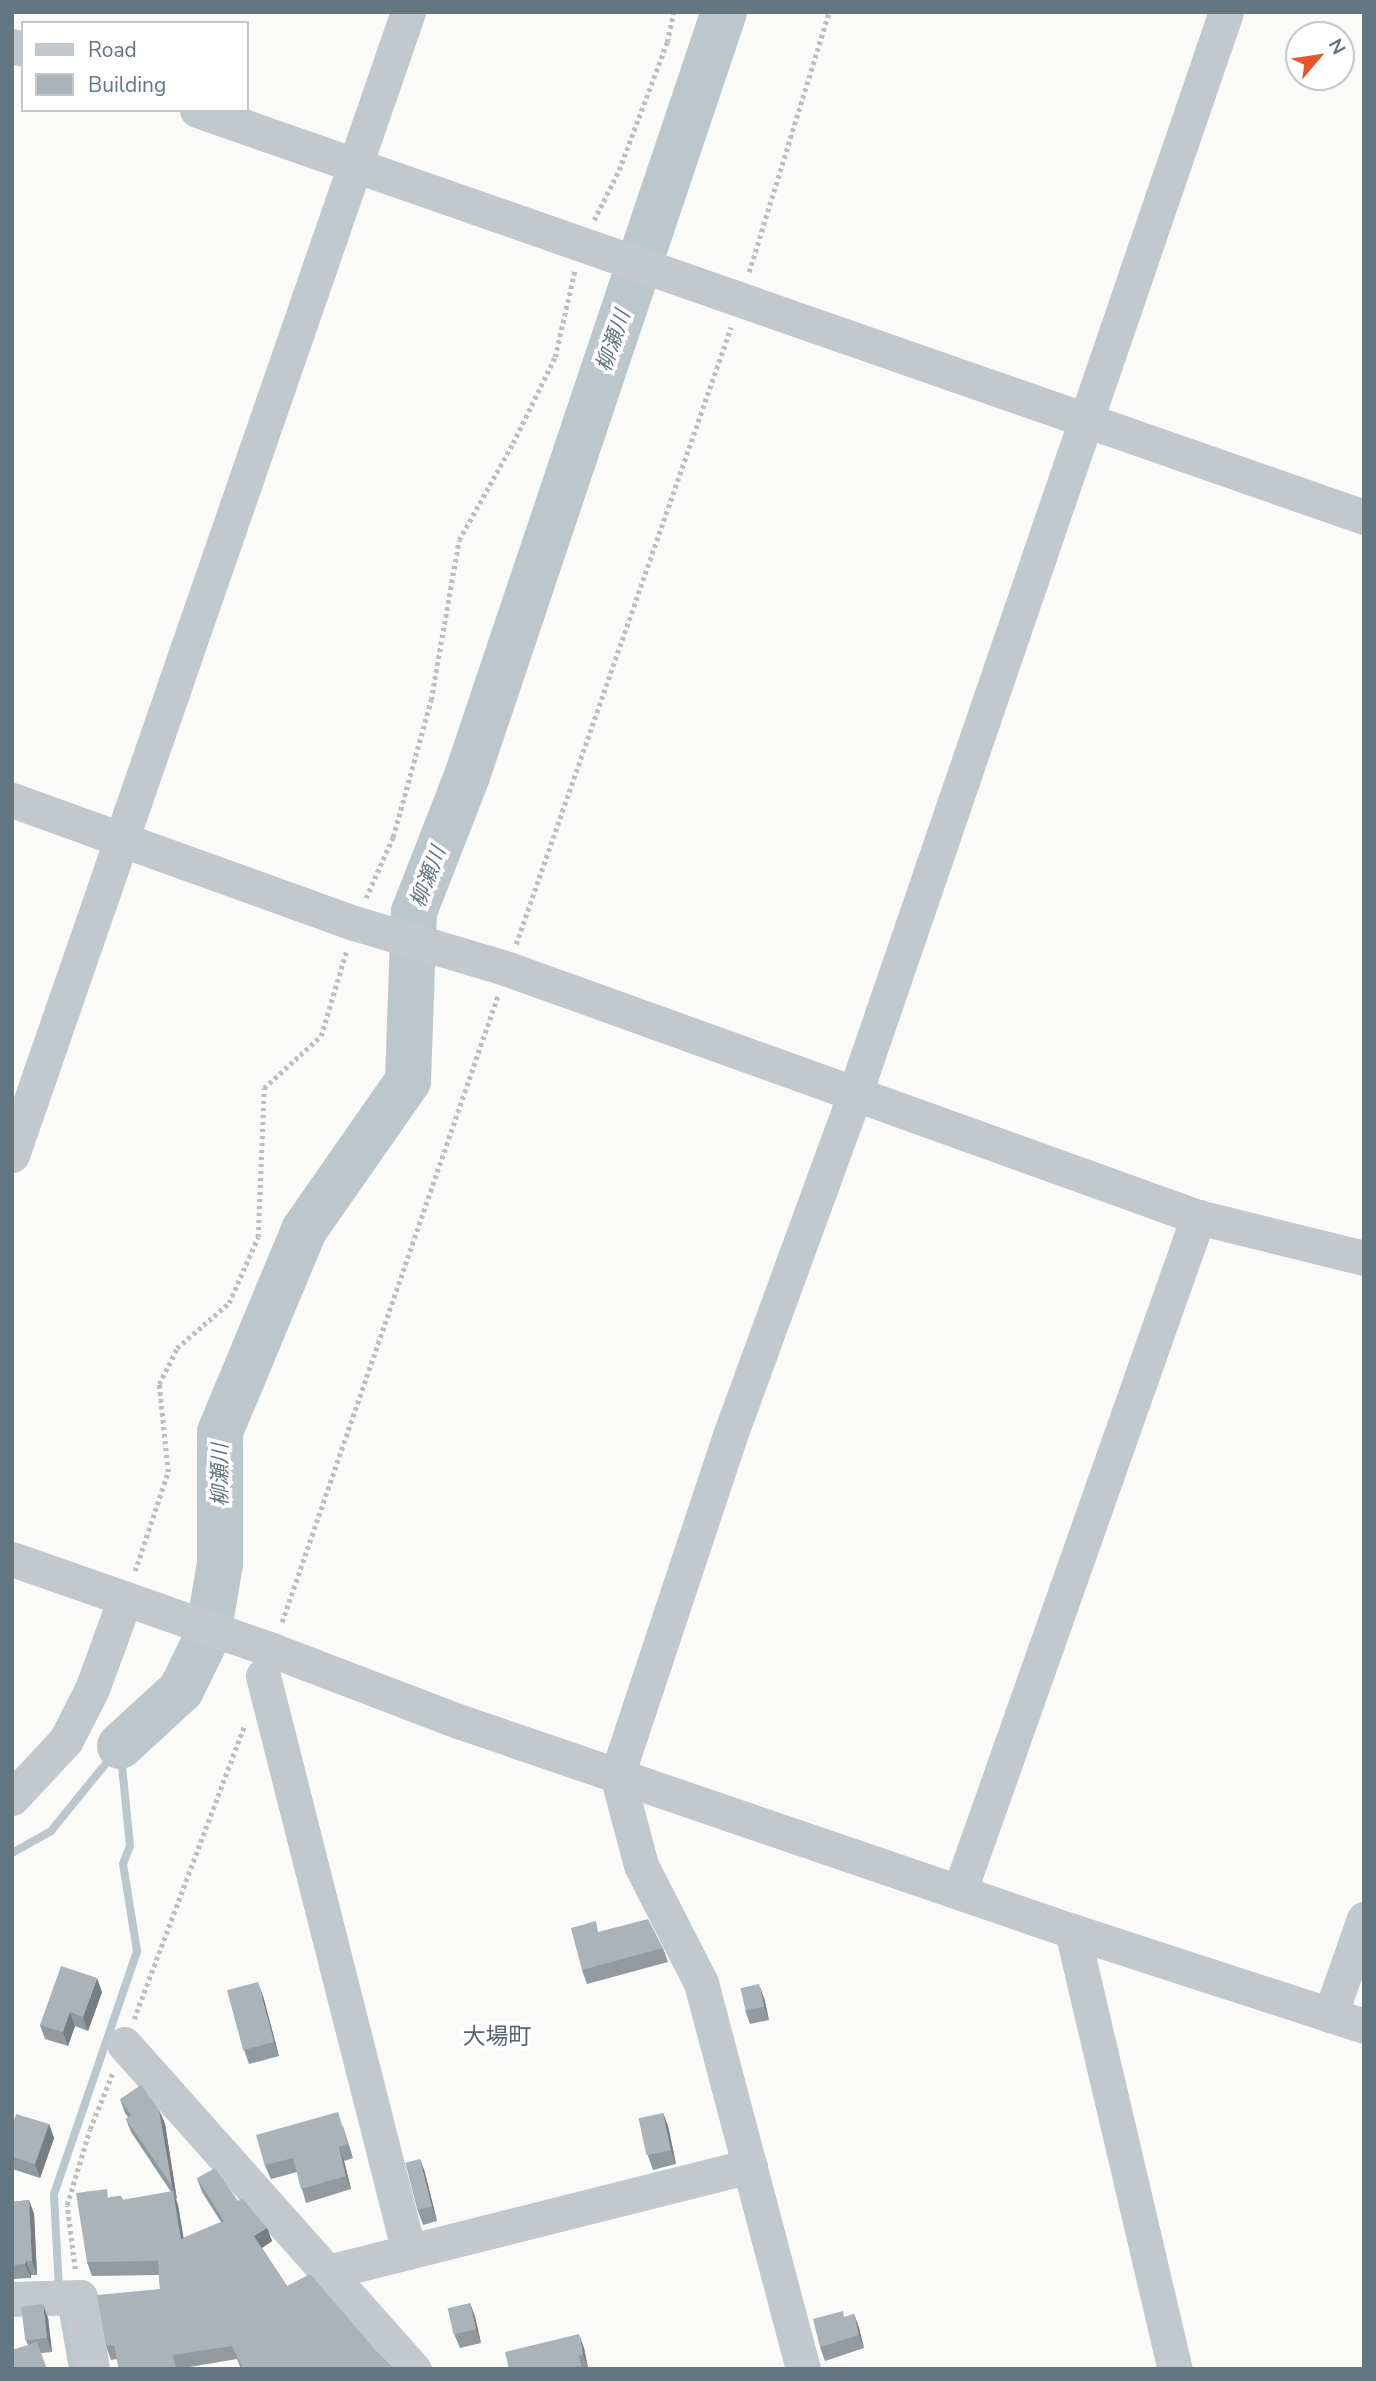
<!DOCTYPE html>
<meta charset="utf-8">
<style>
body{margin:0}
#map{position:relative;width:1376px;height:2381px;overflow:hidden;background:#fafaf8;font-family:"Nunito Sans","Noto Sans JP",sans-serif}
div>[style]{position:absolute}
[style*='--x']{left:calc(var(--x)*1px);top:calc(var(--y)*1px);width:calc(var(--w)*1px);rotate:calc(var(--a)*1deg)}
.stream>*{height:8px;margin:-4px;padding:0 4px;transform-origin:4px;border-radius:4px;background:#bbc7cb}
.river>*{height:46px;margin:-23px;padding:0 23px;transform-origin:23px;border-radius:23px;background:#bbc7cb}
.path>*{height:4.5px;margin-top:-2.25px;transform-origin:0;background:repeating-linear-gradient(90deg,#bbbfc2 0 3.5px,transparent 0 7px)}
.minor>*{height:35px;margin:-17.5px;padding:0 17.5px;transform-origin:17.5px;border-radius:17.5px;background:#c3c8cc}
.wall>*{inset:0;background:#929a9f}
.shaded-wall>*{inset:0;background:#777d82}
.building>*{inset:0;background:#aab3b9;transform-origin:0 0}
span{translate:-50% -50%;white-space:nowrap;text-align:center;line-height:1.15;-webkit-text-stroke:7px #fff;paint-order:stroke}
.water-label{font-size:21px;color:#60757c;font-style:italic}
.quarter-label{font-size:23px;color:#57646e}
.frame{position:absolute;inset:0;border:14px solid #657683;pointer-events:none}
.legend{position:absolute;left:21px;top:21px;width:228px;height:91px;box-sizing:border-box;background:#fff;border:2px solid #c1c8cd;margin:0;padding:9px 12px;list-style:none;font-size:21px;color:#657683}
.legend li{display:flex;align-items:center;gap:14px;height:35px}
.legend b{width:35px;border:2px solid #c1c8cd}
.north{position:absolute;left:1285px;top:21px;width:70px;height:70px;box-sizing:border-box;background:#fff;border:2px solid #c1c8cd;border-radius:50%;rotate:61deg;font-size:19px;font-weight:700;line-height:28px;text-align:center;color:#657683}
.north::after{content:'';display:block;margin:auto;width:24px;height:32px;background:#e4572e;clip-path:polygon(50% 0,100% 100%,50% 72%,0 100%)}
</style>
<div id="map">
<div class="stream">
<div style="--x:12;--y:1853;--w:45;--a:-29.4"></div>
<div style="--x:51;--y:1831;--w:109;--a:-50.9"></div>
<div style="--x:59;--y:2290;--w:96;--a:-93"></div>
<div style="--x:54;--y:2194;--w:257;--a:-71.1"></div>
<div style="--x:137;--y:1951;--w:88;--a:-99.1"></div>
<div style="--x:123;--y:1864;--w:19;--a:-69"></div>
<div style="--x:130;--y:1846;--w:100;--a:-95.7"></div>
<div style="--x:62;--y:2306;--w:64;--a:80.1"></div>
</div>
<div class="river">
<div style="--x:120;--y:1746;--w:83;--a:-42.6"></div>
<div style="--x:181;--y:1690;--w:61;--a:-63.9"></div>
<div style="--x:208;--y:1635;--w:73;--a:-80.5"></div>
<div style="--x:220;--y:1563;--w:131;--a:-90"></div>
<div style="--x:220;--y:1432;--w:219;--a:-67.4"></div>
<div style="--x:304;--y:1230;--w:182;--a:-55.1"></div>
<div style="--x:408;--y:1081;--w:169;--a:-88"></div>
<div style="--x:414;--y:912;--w:146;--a:-68.7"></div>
<div style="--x:467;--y:776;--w:806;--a:-71.41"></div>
</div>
<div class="path">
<div style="--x:594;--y:220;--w:56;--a:-63.4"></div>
<div style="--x:619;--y:170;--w:137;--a:-69.4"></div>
<div style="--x:667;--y:42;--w:31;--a:-77"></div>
<div style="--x:749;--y:272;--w:272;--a:-72.9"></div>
<div style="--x:366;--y:898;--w:67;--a:-66.1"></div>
<div style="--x:393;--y:837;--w:142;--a:-74.5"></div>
<div style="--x:431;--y:700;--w:162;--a:-80.1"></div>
<div style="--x:459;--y:540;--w:111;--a:-60.9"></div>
<div style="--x:513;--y:443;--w:96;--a:-64"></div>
<div style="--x:555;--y:357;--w:89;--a:-77.1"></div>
<div style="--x:516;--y:944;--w:653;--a:-70.79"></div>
<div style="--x:135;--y:1571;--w:104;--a:-71.6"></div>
<div style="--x:168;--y:1472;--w:88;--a:-95.8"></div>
<div style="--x:159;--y:1384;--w:40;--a:-63.4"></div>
<div style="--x:177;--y:1348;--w:69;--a:-40.9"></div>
<div style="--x:229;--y:1303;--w:72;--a:-66.3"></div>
<div style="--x:258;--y:1237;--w:149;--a:-87.7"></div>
<div style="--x:264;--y:1088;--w:77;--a:-42.4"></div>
<div style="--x:321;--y:1036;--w:88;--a:-73.4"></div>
<div style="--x:282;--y:1622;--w:663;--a:-70.99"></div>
<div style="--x:134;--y:2019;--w:313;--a:-69.4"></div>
<div style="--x:75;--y:2269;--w:64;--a:-97.1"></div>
<div style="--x:67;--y:2205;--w:79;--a:-73.2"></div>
<div style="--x:90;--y:2129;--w:61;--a:-68"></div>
</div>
<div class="minor">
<div style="--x:12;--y:46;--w:11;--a:15"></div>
<div style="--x:197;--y:110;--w:1236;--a:19.23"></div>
<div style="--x:12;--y:800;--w:363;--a:19.8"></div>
<div style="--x:354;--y:923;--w:161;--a:16.6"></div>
<div style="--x:508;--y:969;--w:733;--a:19.77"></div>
<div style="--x:1198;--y:1217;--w:171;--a:13.9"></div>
<div style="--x:12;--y:1155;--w:1210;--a:-70.89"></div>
<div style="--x:12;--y:1559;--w:275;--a:19.3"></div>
<div style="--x:272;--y:1650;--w:202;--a:20.9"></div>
<div style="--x:461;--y:1722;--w:646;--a:18.88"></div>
<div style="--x:1072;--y:1931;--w:307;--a:18"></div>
<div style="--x:263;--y:1676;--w:594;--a:75.78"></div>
<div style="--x:12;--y:1798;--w:79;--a:-47"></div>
<div style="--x:66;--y:1740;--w:57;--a:-63"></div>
<div style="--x:92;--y:1689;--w:96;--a:-69.9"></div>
<div style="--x:960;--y:1890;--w:714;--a:-70.52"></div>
<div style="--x:1072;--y:1931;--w:450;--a:76.8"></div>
<div style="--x:1330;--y:2015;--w:102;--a:-70.5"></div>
<div style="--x:124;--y:2044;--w:436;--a:48.3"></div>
<div style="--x:328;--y:2272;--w:435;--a:-14.1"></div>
<div style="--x:12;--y:2299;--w:68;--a:-1.7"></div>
<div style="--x:80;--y:2297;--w:73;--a:80.5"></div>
<div style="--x:803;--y:2369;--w:399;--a:-104.8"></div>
<div style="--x:701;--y:1983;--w:132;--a:-117"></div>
<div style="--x:641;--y:1865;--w:93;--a:-104.9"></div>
<div style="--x:617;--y:1775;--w:355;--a:-71.6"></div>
<div style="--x:729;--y:1438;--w:364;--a:-69.9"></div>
<div style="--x:854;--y:1096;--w:1146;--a:-71.06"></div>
</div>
<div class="wall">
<div style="clip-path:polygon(599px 1932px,663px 1948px,668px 1962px,587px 1984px,582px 1970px)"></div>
<div style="clip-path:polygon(102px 1992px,88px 2031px,75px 2026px,68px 2046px,45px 2039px,40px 2025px)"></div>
<div style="clip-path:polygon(263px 1996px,279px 2056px,249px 2064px,244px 2050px)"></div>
<div style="clip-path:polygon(764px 1998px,769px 2020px,750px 2024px,745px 2010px)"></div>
<div style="clip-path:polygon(120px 2099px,159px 2110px,165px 2124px,177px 2200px,175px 2197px,178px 2205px,183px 2238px,221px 2222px,202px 2192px,197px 2178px,238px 2201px,267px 2228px,272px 2241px,262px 2248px,287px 2286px,378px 2353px,394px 2369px,241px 2369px,237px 2359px,178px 2369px,119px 2369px,117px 2359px,111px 2360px,106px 2346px,160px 2289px,159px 2275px,92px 2276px,87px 2262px,110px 2197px,121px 2196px,123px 2200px,171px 2192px,131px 2132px,126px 2119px,128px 2117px,125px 2113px)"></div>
<div style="clip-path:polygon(663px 2113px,668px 2126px,676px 2164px,653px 2170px,648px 2156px)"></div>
<div style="clip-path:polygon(49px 2124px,54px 2138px,40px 2178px,12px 2169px,12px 2126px)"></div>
<div style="clip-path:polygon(343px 2126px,353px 2158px,344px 2161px,351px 2189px,306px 2203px,297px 2172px,271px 2179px,270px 2177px,264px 2163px)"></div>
<div style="clip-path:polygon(420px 2159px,425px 2173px,437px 2221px,423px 2225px,418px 2211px)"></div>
<div style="clip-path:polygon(29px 2200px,34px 2214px,37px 2275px,31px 2275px,31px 2278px,12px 2279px,12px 2202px)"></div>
<div style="clip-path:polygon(470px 2303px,475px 2317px,481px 2343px,460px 2348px,454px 2334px)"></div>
<div style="clip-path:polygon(854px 2314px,859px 2328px,864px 2348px,825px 2361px,820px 2347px,845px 2317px)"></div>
<div style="clip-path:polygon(48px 2318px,52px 2352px,41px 2353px,28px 2345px,26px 2340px)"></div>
<div style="clip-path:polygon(584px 2348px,588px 2368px,586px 2369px,509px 2369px)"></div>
</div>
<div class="shaded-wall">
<div style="clip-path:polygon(97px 1978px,102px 1992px,88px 2031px,83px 2017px)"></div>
<div style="clip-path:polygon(258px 1982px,263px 1996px,279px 2056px,274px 2042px)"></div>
<div style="clip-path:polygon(759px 1984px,764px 1998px,769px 2020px,764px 2006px)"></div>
<div style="clip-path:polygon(70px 2012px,75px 2026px,68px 2046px,63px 2032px)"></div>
<div style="clip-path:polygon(159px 2110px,165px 2124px,177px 2200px,172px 2186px)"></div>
<div style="clip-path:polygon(663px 2113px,668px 2126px,676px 2164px,671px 2150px)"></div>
<div style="clip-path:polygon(49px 2124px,54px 2138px,40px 2178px,35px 2164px)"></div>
<div style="clip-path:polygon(339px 2147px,344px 2161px,351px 2189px,346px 2176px)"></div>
<div style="clip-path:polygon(420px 2159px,425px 2173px,437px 2221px,432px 2207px)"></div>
<div style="clip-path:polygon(173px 2191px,178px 2205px,186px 2252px,181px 2239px)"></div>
<div style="clip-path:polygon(29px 2200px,34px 2214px,37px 2275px,32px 2261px)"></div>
<div style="clip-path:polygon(267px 2228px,272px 2241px,259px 2250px,254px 2236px)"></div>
<div style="clip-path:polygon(26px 2261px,31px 2275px,31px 2278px,25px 2264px)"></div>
<div style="clip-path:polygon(470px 2303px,475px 2317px,481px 2343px,476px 2329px)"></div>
<div style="clip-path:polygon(43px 2304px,48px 2318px,52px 2352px,47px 2338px)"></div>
<div style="clip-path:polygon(854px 2314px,859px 2328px,864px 2348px,859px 2335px)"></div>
<div style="clip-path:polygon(579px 2334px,584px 2348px,588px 2368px,583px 2354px)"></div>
</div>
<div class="building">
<div style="clip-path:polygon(648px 1919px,663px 1948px,582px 1970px,571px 1928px,596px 1921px,598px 1932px)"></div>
<div style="clip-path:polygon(61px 1966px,97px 1978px,83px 2017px,70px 2012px,63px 2032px,40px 2025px)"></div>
<div style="left:258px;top:1982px;width:62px;height:32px;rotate:75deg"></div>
<div style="left:759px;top:1984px;width:23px;height:19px;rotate:77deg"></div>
<div style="clip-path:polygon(141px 2085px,159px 2110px,172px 2186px,126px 2119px,131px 2115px,120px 2099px)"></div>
<div style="clip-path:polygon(338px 2112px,348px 2144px,339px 2147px,346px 2176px,301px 2189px,293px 2158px,266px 2165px,264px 2163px,256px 2135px)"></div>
<div style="left:663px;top:2113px;width:38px;height:25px;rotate:78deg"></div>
<div style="clip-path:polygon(16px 2114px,49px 2124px,35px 2164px,12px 2157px,12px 2126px)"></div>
<div style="left:420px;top:2159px;width:49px;height:15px;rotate:76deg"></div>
<div style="clip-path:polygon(215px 2168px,238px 2201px,242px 2198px,267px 2228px,254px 2236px,287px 2286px,310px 2274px,378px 2353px,394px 2369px,243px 2369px,232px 2346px,173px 2355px,176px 2369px,119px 2369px,114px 2345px,106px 2346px,97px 2295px,160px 2289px,158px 2261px,87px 2262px,76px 2193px,107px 2189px,108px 2198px,121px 2196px,122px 2200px,173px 2191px,181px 2239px,224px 2221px,197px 2178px)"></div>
<div style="clip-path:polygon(29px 2200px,32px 2261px,26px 2261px,25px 2264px,12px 2265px,12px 2202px)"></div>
<div style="left:470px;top:2303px;width:27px;height:23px;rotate:77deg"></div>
<div style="left:43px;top:2304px;width:34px;height:22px;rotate:83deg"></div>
<div style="clip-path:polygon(843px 2311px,844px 2317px,854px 2314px,859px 2335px,820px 2347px,813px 2319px)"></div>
<div style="clip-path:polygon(579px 2334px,583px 2354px,579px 2356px,582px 2369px,509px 2369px,505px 2352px)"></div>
<div style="clip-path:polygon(37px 2342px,47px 2369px,12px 2369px,12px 2350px)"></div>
</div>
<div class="water-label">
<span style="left:613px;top:341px;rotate:-71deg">柳瀬川</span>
<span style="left:428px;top:877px;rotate:-69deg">柳瀬川</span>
<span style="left:220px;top:1475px;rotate:-90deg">柳瀬川</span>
</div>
<div class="quarter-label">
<span style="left:497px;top:2037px">大場町</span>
</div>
<div class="frame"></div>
<ul class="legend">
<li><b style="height:9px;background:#c3c8cc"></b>Road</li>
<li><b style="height:19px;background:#aab3b9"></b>Building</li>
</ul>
<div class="north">N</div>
</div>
